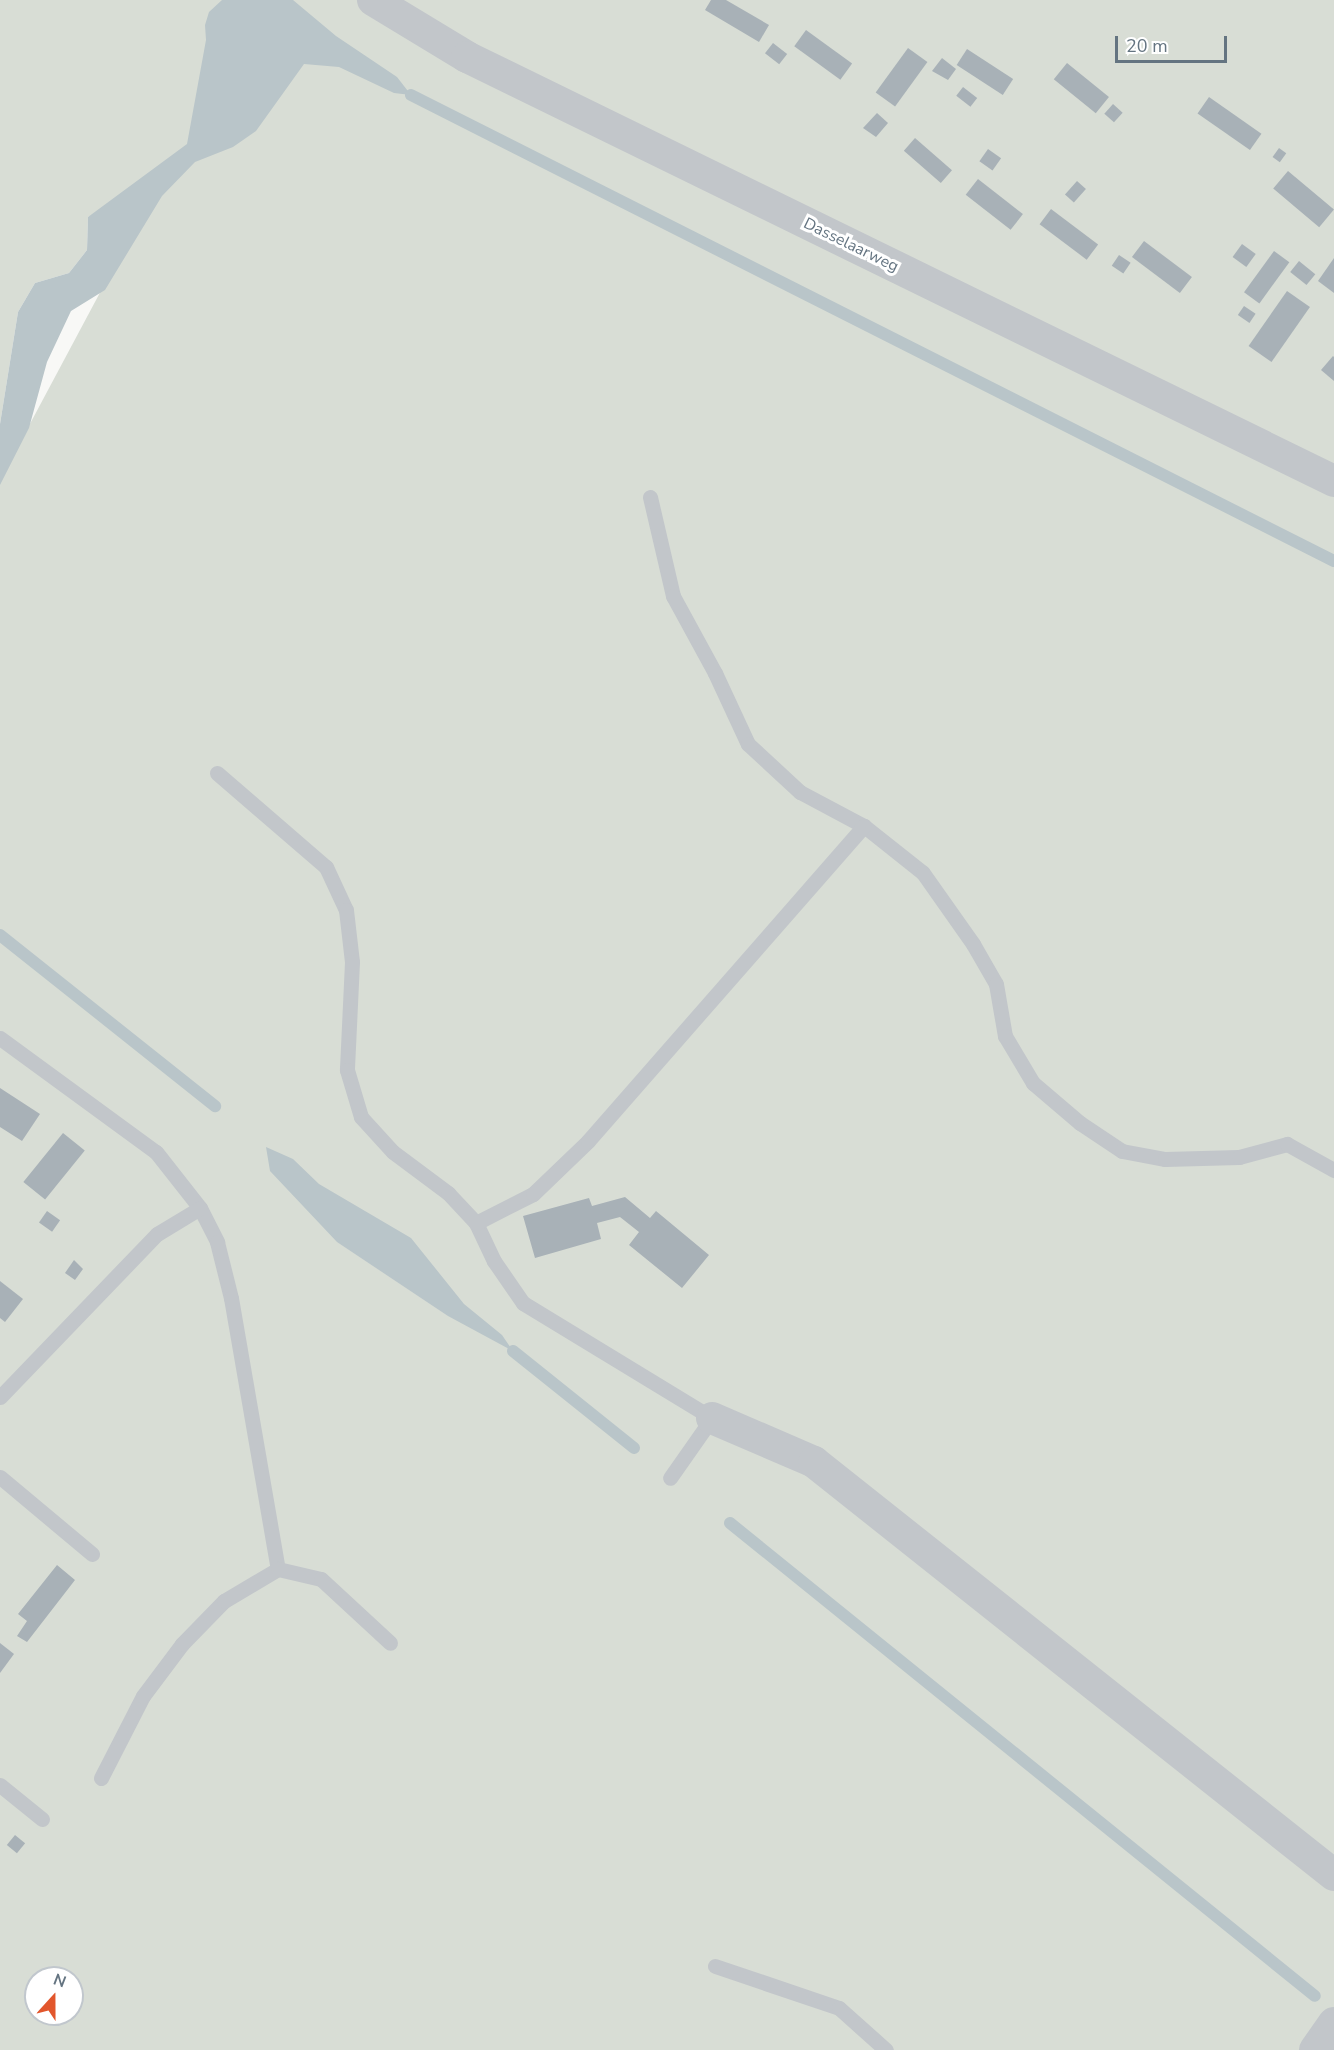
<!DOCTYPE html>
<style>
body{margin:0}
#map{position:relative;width:1334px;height:2050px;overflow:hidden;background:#f8f8f6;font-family:"Nunito Sans",sans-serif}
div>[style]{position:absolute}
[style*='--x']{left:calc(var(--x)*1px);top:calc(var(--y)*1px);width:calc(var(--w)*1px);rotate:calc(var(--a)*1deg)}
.green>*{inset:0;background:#d8ddd5}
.water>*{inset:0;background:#b9c5c9}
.stream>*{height:12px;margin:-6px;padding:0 6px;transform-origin:6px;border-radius:6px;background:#b9c5c9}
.building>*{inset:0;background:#a8b1b7;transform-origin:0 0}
.service>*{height:15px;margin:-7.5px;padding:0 7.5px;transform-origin:7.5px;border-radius:7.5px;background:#c2c6ca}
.minor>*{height:32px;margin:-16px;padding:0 16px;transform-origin:16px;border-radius:16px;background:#c2c6ca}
span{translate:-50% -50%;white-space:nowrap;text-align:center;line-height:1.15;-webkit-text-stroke:6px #fff;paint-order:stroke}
.street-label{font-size:16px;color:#647481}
.north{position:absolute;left:24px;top:1966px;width:60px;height:60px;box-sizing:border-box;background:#fff;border:2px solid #c1c7cd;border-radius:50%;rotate:21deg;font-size:16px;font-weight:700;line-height:24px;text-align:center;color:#647481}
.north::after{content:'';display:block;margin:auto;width:21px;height:27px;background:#e2562c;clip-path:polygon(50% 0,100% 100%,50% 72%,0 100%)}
.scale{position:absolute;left:1115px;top:36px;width:112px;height:27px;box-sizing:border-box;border:3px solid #647481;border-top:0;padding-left:8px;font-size:18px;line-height:21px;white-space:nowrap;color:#647481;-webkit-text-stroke:4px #fff;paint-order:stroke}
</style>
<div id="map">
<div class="green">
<div style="clip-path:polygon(evenodd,0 0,1334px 0,1334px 2050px,0 2050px,0 480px,159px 182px,88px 217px,87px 250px,69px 273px,35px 283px,18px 312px,0 424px,0 0,36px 1978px,72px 1978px,72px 2014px,36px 2014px,36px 1978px)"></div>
</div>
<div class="water">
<div style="clip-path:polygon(222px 0,293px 0,336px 36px,397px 77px,411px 95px,394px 93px,339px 67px,304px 64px,256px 131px,233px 147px,195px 162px,162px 196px,105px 290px,71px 311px,47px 362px,29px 428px,0 485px,0 424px,18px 312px,35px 283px,69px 273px,87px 250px,88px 217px,187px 144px,206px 40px,205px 25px,209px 12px)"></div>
<div style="clip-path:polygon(266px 1147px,293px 1159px,319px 1184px,411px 1238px,464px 1304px,502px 1335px,513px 1351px,448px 1316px,337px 1242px,270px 1171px)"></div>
</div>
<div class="stream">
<div style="--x:411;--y:95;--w:1034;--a:26.79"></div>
<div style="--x:0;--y:935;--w:275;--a:38.5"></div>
<div style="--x:513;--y:1351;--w:155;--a:38.7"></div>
<div style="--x:730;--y:1523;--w:752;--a:38.96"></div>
</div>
<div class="building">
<div style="clip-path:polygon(711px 0,726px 0,769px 25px,759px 42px,705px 10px)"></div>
<div style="left:806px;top:30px;width:57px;height:20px;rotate:36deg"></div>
<div style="left:773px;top:43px;width:18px;height:13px;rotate:38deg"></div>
<div style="left:908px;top:48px;width:24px;height:55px;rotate:36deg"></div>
<div style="left:967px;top:49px;width:55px;height:19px;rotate:33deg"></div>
<div style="clip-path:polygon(942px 58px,956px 69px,948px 80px,932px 71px)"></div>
<div style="left:1067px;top:63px;width:54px;height:21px;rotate:39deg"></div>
<div style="left:963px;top:87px;width:18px;height:11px;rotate:38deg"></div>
<div style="left:1209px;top:97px;width:64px;height:20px;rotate:35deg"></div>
<div style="left:1113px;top:104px;width:13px;height:13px;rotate:42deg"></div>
<div style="clip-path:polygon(877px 113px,888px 123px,876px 137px,863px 128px)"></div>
<div style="left:915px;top:138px;width:49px;height:17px;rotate:41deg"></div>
<div style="left:1279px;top:148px;width:9px;height:11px;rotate:36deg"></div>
<div style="left:988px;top:149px;width:16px;height:15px;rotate:35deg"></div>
<div style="left:1288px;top:171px;width:60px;height:23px;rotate:40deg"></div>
<div style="left:978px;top:179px;width:57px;height:20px;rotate:38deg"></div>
<div style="left:1077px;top:181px;width:12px;height:18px;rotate:42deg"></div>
<div style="left:1051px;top:209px;width:59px;height:19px;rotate:37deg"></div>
<div style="left:1144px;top:241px;width:60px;height:20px;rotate:37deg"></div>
<div style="left:1242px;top:244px;width:17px;height:16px;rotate:36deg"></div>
<div style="left:1274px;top:251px;width:19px;height:51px;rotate:36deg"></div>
<div style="left:1119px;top:255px;width:14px;height:13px;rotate:34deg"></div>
<div style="clip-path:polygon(1334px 258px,1334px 293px,1318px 281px)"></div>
<div style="left:1299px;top:261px;width:21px;height:14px;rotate:39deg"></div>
<div style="left:1287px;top:291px;width:28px;height:67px;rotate:35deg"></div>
<div style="left:1244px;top:306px;width:14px;height:11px;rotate:34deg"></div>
<div style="clip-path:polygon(1333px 356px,1334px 357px,1334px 381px,1321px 370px)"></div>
<div style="clip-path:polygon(0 1088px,40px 1114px,22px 1141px,0 1127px)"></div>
<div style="left:63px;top:1133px;width:28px;height:63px;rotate:39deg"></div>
<div style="clip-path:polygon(625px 1197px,650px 1218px,656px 1211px,709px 1255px,682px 1288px,629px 1245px,639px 1232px,620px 1217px,597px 1223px,601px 1239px,535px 1258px,523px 1216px,589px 1198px,592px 1206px)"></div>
<div style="left:47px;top:1211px;width:16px;height:14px;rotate:35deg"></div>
<div style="clip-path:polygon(74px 1260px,83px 1269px,75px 1280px,65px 1273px)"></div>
<div style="clip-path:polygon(0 1281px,23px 1299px,5px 1322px,0 1318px)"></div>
<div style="clip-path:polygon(57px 1565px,75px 1580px,27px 1642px,17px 1636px,27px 1621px,18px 1614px)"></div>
<div style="clip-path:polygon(0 1643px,14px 1654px,0 1673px)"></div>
<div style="left:15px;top:1835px;width:13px;height:13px;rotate:39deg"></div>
</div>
<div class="service">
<div style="--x:650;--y:497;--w:102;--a:76.9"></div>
<div style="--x:673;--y:596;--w:88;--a:61.4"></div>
<div style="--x:715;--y:673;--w:78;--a:65.1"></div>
<div style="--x:748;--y:744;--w:71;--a:42.7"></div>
<div style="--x:800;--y:792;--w:72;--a:28"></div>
<div style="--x:864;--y:826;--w:75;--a:38.5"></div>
<div style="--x:923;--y:873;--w:87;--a:54.8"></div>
<div style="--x:973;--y:944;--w:46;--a:60.1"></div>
<div style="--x:996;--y:984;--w:53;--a:80.2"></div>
<div style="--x:1005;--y:1036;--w:55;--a:59.2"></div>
<div style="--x:1033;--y:1083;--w:62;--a:40.4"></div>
<div style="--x:1080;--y:1123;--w:50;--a:33.7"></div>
<div style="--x:1122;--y:1151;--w:44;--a:10.5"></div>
<div style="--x:1165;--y:1159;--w:74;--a:-1.5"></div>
<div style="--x:1239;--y:1157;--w:50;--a:-15.2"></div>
<div style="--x:1287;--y:1144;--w:54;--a:29"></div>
<div style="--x:217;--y:773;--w:144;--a:40.8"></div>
<div style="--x:326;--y:867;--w:47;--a:65.1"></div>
<div style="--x:346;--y:910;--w:52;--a:83.4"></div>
<div style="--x:352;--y:962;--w:108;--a:92.7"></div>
<div style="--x:347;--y:1070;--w:49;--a:73.4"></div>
<div style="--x:361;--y:1117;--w:47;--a:47.6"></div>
<div style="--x:393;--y:1152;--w:69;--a:36.7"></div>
<div style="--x:448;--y:1193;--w:41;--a:47"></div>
<div style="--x:476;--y:1223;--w:42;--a:64.7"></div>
<div style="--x:494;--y:1261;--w:51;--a:55.4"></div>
<div style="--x:523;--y:1303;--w:221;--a:31.3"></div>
<div style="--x:712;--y:1418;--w:73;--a:125"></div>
<div style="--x:0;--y:1038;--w:193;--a:36.2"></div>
<div style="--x:156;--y:1152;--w:71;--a:51.8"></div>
<div style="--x:200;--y:1208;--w:38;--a:63"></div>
<div style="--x:217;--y:1242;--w:58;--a:76"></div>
<div style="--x:231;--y:1298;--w:275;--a:80.2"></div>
<div style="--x:476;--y:1223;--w:64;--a:-27"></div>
<div style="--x:533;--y:1194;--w:76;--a:-43.9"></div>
<div style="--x:588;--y:1141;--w:419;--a:-48.8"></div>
<div style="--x:0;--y:1397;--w:226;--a:-46.1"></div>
<div style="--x:157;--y:1234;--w:50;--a:-31.2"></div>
<div style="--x:0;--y:1477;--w:120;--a:39.9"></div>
<div style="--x:101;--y:1778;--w:92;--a:-62.9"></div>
<div style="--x:143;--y:1696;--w:65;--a:-53.1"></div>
<div style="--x:182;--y:1644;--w:60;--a:-45.7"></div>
<div style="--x:224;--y:1601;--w:63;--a:-30.7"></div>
<div style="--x:278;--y:1569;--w:44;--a:13.1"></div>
<div style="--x:321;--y:1579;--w:94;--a:42.8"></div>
<div style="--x:0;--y:1785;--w:54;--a:39"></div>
<div style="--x:715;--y:1966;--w:131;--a:18.7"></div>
<div style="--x:839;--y:2008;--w:63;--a:41.8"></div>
</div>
<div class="minor">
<div style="--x:373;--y:0;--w:110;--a:31.2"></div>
<div style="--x:467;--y:57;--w:965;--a:26.06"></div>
<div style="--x:712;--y:1418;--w:111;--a:23.3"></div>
<div style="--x:814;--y:1462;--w:664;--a:38.46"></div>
<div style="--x:1315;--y:2050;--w:33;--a:-55"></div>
</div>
<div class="street-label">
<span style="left:851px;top:245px;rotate:26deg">Dasselaarweg</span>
</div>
<div class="north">N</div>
<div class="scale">20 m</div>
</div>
